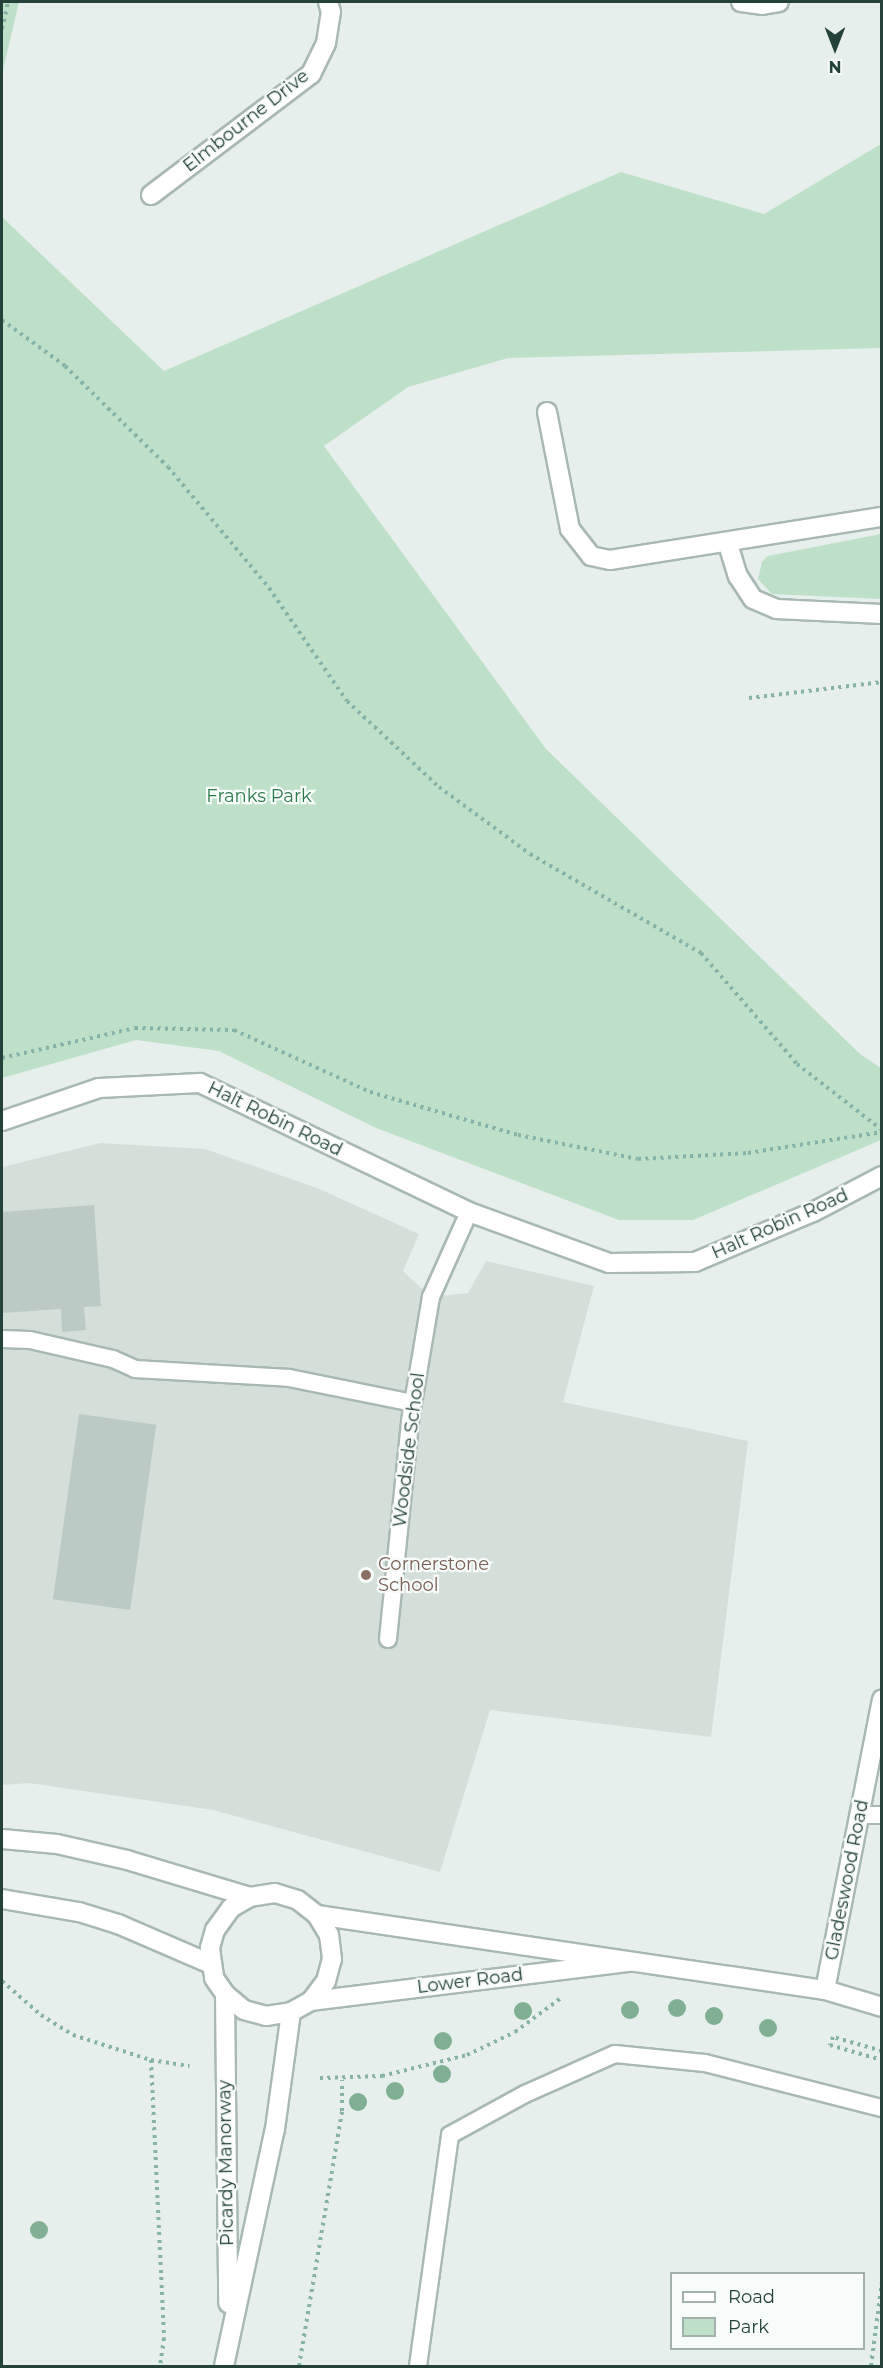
<!DOCTYPE html>
<style>
body{margin:0}
#map{position:relative;width:883px;height:2368px;overflow:hidden;background:#e6efeb;font-family:Montserrat,sans-serif}
div>[style]{position:absolute}
[style*='--x']{left:calc(var(--x)*1px);top:calc(var(--y)*1px);width:calc(var(--w)*1px);rotate:calc(var(--a)*1deg)}
.built>*{inset:0;background:#d4dfda}
.green>*{inset:0;background:#bfe0c8}
.building>*{inset:0;background:#bbcac4;transform-origin:0 0}
.path>*{height:4px;margin-top:-2px;transform-origin:0;background:repeating-linear-gradient(90deg,#86b3a5 0 3px,transparent 0 7.5px)}
.roads{filter:drop-shadow(2px 0 #a8b8b2) drop-shadow(-2px 0 #a8b8b2) drop-shadow(0 2px #a8b8b2) drop-shadow(0 -2px #a8b8b2)}
.service>*{height:16px;margin:-8px;padding:0 8px;transform-origin:8px;border-radius:8px;background:#fff}
.minor>*{height:18px;margin:-9px;padding:0 9px;transform-origin:9px;border-radius:9px;background:#fff}
.secondary>*{height:18px;margin:-9px;padding:0 9px;transform-origin:9px;border-radius:9px;background:#fff}
.trees>*{width:18px;height:18px;margin:-9px;border-radius:50%;background:#80af93}
.dots>*{width:16px;height:16px;translate:-50% -50%;box-sizing:border-box;border:3px solid #f7fbf9;border-radius:50%}
span{translate:-50% -50%;white-space:nowrap;text-align:center;line-height:1.15;-webkit-text-stroke:4.5px #f7fbf9;paint-order:stroke}
.street-label{font-size:18px;color:#24423a}
.park-label{font-size:18px;color:#2d7a4b}
.education-label{font-size:18px;color:#785e54}
.left{translate:0 -50%;text-align:left}
.frame{position:absolute;inset:0;border:3px solid #24423a;pointer-events:none}
.legend{position:absolute;left:670px;top:2272px;width:195px;height:78px;box-sizing:border-box;background:#f7fbf9;border:2px solid #a3b1ad;margin:0;padding:8px 10px;list-style:none;font-size:18px;color:#24423a}
.legend li{display:flex;align-items:center;gap:12px;height:30px}
.legend b{width:30px;border:2px solid #a3b1ad}
.north{position:absolute;left:805px;top:18px;width:60px;height:60px;-webkit-text-stroke:4px #f7fbf9;paint-order:stroke;rotate:180deg;font-size:16px;font-weight:700;line-height:24px;text-align:center;color:#24423a}
.north::after{content:'';display:block;margin:auto;width:21px;height:27px;background:#24423a;clip-path:polygon(50% 0,100% 100%,50% 72%,0 100%)}
</style>
<div id="map">
<div class="built">
<div style="clip-path:polygon(100px 1143px,205px 1149px,317px 1188px,419px 1234px,403px 1271px,431px 1297px,468px 1293px,486px 1261px,594px 1286px,563px 1402px,748px 1441px,711px 1737px,490px 1710px,440px 1872px,213px 1810px,29px 1783px,2px 1785px,2px 1167px)"></div>
</div>
<div class="green">
<div style="clip-path:polygon(2px 2px,19px 2px,2px 74px)"></div>
<div style="clip-path:polygon(881px 144px,881px 348px,508px 358px,408px 387px,324px 446px,546px 749px,860px 1054px,881px 1068px,881px 1140px,693px 1220px,619px 1220px,376px 1128px,219px 1051px,136px 1040px,2px 1078px,2px 217px,164px 371px,621px 172px,764px 214px)"></div>
<div style="clip-path:polygon(881px 534px,881px 599px,772px 594px,758px 579px,762px 562px,768px 556px)"></div>
</div>
<div class="building">
<div style="clip-path:polygon(94px 1205px,101px 1306px,84px 1307px,86px 1330px,62px 1332px,61px 1309px,2px 1313px,2px 1212px)"></div>
<div style="left:79px;top:1414px;width:78px;height:187px;rotate:8deg"></div>
</div>
<div class="path">
<div style="--x:2;--y:29;--w:28;--a:-77"></div>
<div style="--x:2;--y:320;--w:78;--a:36.1"></div>
<div style="--x:65;--y:366;--w:144;--a:44.4"></div>
<div style="--x:168;--y:467;--w:158;--a:50.1"></div>
<div style="--x:269;--y:588;--w:137;--a:55.4"></div>
<div style="--x:347;--y:701;--w:126;--a:43.1"></div>
<div style="--x:439;--y:787;--w:113;--a:36.4"></div>
<div style="--x:530;--y:854;--w:198;--a:30.1"></div>
<div style="--x:701;--y:953;--w:147;--a:49.1"></div>
<div style="--x:797;--y:1064;--w:108;--a:37.8"></div>
<div style="--x:749;--y:698;--w:134;--a:-6.9"></div>
<div style="--x:2;--y:1058;--w:136;--a:-12.7"></div>
<div style="--x:135;--y:1028;--w:99;--a:1.2"></div>
<div style="--x:234;--y:1030;--w:149;--a:24.5"></div>
<div style="--x:370;--y:1092;--w:154;--a:16.2"></div>
<div style="--x:518;--y:1135;--w:122;--a:11.3"></div>
<div style="--x:638;--y:1159;--w:110;--a:-3.1"></div>
<div style="--x:748;--y:1153;--w:136;--a:-8.9"></div>
<div style="--x:2;--y:1981;--w:52;--a:41.1"></div>
<div style="--x:41;--y:2015;--w:38;--a:32"></div>
<div style="--x:73;--y:2035;--w:82;--a:17.8"></div>
<div style="--x:151;--y:2060;--w:39;--a:9"></div>
<div style="--x:882;--y:2051;--w:51;--a:-164.1"></div>
<div style="--x:833;--y:2037;--w:9;--a:111"></div>
<div style="--x:830;--y:2045;--w:54;--a:16.1"></div>
<div style="--x:151;--y:2060;--w:278;--a:87.3"></div>
<div style="--x:164;--y:2338;--w:28;--a:98"></div>
<div style="--x:320;--y:2078;--w:62;--a:-1.8"></div>
<div style="--x:382;--y:2076;--w:88;--a:-13.9"></div>
<div style="--x:467;--y:2055;--w:53;--a:-25.6"></div>
<div style="--x:515;--y:2032;--w:57;--a:-36.5"></div>
<div style="--x:299;--y:2366;--w:259;--a:-80.4"></div>
<div style="--x:342;--y:2111;--w:31;--a:-90"></div>
<div style="--x:871;--y:2366;--w:86;--a:-82.6"></div>
</div>
<div class="roads">
<div class="service">
<div style="--x:2;--y:1339;--w:28;--a:2"></div>
<div style="--x:30;--y:1340;--w:85;--a:12.9"></div>
<div style="--x:113;--y:1359;--w:24;--a:24"></div>
<div style="--x:135;--y:1369;--w:154;--a:3.3"></div>
<div style="--x:289;--y:1378;--w:126;--a:11.4"></div>
<div style="--x:388;--y:1639;--w:219;--a:-84.2"></div>
<div style="--x:410;--y:1421;--w:126;--a:-80.4"></div>
<div style="--x:431;--y:1297;--w:93;--a:-65.9"></div>
<div style="--x:859;--y:1815;--w:23;--a:0"></div>
<div style="--x:418;--y:2366;--w:233;--a:-82.1"></div>
<div style="--x:450;--y:2135;--w:85;--a:-28.7"></div>
<div style="--x:525;--y:2094;--w:98;--a:-24"></div>
<div style="--x:615;--y:2054;--w:90;--a:5.7"></div>
<div style="--x:705;--y:2063;--w:183;--a:14.3"></div>
</div>
<div class="minor">
<div style="--x:741;--y:2;--w:21;--a:8"></div>
<div style="--x:762;--y:5;--w:17;--a:-10"></div>
<div style="--x:151;--y:195;--w:201;--a:-37.1"></div>
<div style="--x:311;--y:74;--w:34;--a:-64"></div>
<div style="--x:326;--y:43;--w:31;--a:-81"></div>
<div style="--x:331;--y:12;--w:10;--a:-107"></div>
<div style="--x:547;--y:412;--w:119;--a:78.9"></div>
<div style="--x:570;--y:529;--w:34;--a:52"></div>
<div style="--x:591;--y:556;--w:19;--a:12"></div>
<div style="--x:610;--y:560;--w:275;--a:-9"></div>
<div style="--x:728;--y:544;--w:34;--a:73"></div>
<div style="--x:738;--y:576;--w:27;--a:57"></div>
<div style="--x:753;--y:599;--w:25;--a:23"></div>
<div style="--x:776;--y:609;--w:106;--a:2.7"></div>
<div style="--x:2;--y:1121;--w:102;--a:-18.8"></div>
<div style="--x:99;--y:1088;--w:101;--a:-2.8"></div>
<div style="--x:200;--y:1083;--w:298;--a:25.6"></div>
<div style="--x:469;--y:1212;--w:149;--a:20"></div>
<div style="--x:609;--y:1263;--w:86;--a:-0.7"></div>
<div style="--x:695;--y:1262;--w:128;--a:-23"></div>
<div style="--x:813;--y:1212;--w:78;--a:-27.6"></div>
<div style="--x:825;--y:1990;--w:296;--a:-78.9"></div>
</div>
<div class="secondary">
<div style="--x:2;--y:1839;--w:55;--a:5.2"></div>
<div style="--x:57;--y:1844;--w:72;--a:12.9"></div>
<div style="--x:127;--y:1860;--w:128;--a:16.7"></div>
<div style="--x:2;--y:1899;--w:78;--a:9.6"></div>
<div style="--x:79;--y:1912;--w:41;--a:17.1"></div>
<div style="--x:118;--y:1924;--w:101;--a:23.3"></div>
<div style="--x:317;--y:1915;--w:514;--a:8.4"></div>
<div style="--x:825;--y:1990;--w:59;--a:16.6"></div>
<div style="--x:225;--y:1994;--w:309;--a:89.4"></div>
<div style="--x:311;--y:2001;--w:25;--a:-53"></div>
<div style="--x:326;--y:1981;--w:23;--a:-75"></div>
<div style="--x:332;--y:1959;--w:24;--a:-97"></div>
<div style="--x:329;--y:1935;--w:23;--a:-121"></div>
<div style="--x:317;--y:1915;--w:24;--a:-142"></div>
<div style="--x:298;--y:1900;--w:24;--a:-163"></div>
<div style="--x:275;--y:1893;--w:25;--a:171"></div>
<div style="--x:250;--y:1897;--w:22;--a:150"></div>
<div style="--x:231;--y:1908;--w:27;--a:126"></div>
<div style="--x:215;--y:1930;--w:19;--a:106"></div>
<div style="--x:210;--y:1948;--w:30;--a:82"></div>
<div style="--x:214;--y:1978;--w:19;--a:55"></div>
<div style="--x:225;--y:1994;--w:25;--a:40"></div>
<div style="--x:244;--y:2010;--w:23;--a:15"></div>
<div style="--x:266;--y:2016;--w:25;--a:-9"></div>
<div style="--x:291;--y:2012;--w:23;--a:-29"></div>
<div style="--x:311;--y:2001;--w:320;--a:-7"></div>
<div style="--x:224;--y:2366;--w:242;--a:-77.9"></div>
<div style="--x:275;--y:2129;--w:118;--a:-82.2"></div>
</div>
</div>
<div class="trees">
<div style="left:677px;top:2008px"></div>
<div style="left:630px;top:2010px"></div>
<div style="left:523px;top:2011px"></div>
<div style="left:714px;top:2016px"></div>
<div style="left:768px;top:2028px"></div>
<div style="left:443px;top:2041px"></div>
<div style="left:442px;top:2074px"></div>
<div style="left:395px;top:2091px"></div>
<div style="left:358px;top:2102px"></div>
<div style="left:39px;top:2230px"></div>
</div>
<div class="dots">
<div style="left:366px;top:1575px;background:#8d6e63"></div>
</div>
<div class="street-label">
<span style="left:246px;top:121px;rotate:-38deg">Elmbourne Drive</span>
<span style="left:275px;top:1119px;rotate:26deg">Halt Robin Road</span>
<span style="left:780px;top:1224px;rotate:-24deg">Halt Robin Road</span>
<span style="left:409px;top:1450px;rotate:-83deg">Woodside School</span>
<span style="left:847px;top:1880px;rotate:-79deg">Gladeswood Road</span>
<span style="left:470px;top:1981px;rotate:-7deg">Lower Road</span>
<span style="left:226px;top:2163px;rotate:-91deg">Picardy Manorway</span>
</div>
<div class="park-label">
<span style="left:259px;top:796px">Franks Park</span>
</div>
<div class="education-label">
<span class="left" style="left:378px;top:1575px">Cornerstone<br>School</span>
</div>
<div class="frame"></div>
<ul class="legend">
<li><b style="height:8px;background:#fff"></b>Road</li>
<li><b style="height:16px;background:#bfe0c8"></b>Park</li>
</ul>
<div class="north">N</div>
</div>
